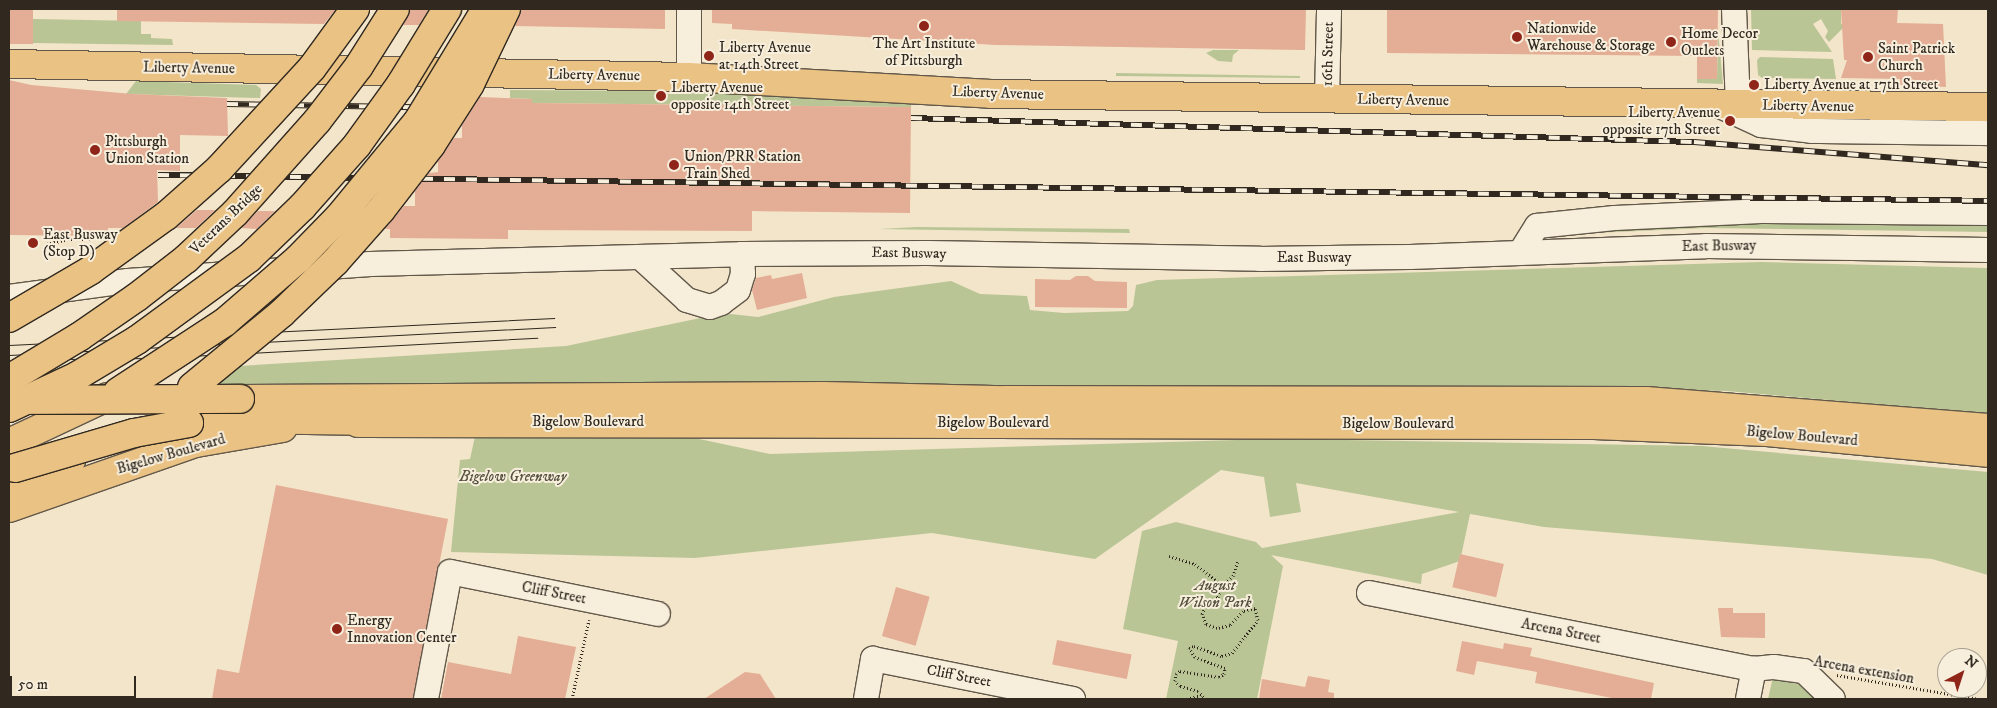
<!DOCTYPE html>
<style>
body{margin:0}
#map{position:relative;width:1997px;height:708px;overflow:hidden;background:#f3e5c9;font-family:"IM FELL DW Pica",serif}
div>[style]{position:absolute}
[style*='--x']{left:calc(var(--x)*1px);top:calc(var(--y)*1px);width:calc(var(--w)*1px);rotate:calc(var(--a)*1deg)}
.green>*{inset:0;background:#bac596}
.building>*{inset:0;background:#e4ad95;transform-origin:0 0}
.path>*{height:3px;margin-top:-1.5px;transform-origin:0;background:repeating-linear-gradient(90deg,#312920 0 1px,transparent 0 3.5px)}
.roads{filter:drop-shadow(1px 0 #62584a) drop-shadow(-1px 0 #62584a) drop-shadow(0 1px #62584a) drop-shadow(0 -1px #62584a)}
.minor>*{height:24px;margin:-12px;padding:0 12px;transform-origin:12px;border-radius:12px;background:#f7eedc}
.major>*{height:28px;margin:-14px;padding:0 14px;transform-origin:14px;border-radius:14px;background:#eac284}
.highway>*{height:28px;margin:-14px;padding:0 14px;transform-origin:14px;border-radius:14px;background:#eac284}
.tram>*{height:1px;margin:-0.5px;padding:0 0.5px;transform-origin:0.5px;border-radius:0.5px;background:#312920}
.rail>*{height:5.5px;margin-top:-2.75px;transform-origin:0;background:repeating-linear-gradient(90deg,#f7eedc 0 11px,#312920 0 22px);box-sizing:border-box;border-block:1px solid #312920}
.bridges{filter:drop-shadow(1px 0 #312920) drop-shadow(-1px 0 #312920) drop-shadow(0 1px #312920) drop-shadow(0 -1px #312920)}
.major-bridge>*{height:28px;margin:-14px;padding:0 14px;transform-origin:14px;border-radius:14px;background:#eac284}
.highway-bridge>*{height:28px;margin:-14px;padding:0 14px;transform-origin:14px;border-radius:14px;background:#eac284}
.dots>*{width:14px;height:14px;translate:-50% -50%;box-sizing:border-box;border:2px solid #f7eedc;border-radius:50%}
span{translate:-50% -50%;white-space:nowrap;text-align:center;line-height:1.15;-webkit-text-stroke:4px #f7eedc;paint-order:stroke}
.poi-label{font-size:15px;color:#312920}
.left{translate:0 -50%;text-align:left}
.right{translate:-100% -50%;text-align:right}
.street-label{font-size:15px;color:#312920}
.park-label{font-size:15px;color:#53503e;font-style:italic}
.frame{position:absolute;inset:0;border:10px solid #312920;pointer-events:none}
.north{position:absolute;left:1937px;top:648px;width:50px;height:50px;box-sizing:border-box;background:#f7eedc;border:1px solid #a89f91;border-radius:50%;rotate:40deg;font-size:14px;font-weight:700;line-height:20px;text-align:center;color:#312920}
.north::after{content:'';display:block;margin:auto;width:18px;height:22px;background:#8f2418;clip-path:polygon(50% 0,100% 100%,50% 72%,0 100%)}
.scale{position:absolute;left:10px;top:676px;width:126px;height:22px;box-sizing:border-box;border:2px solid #312920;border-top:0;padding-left:6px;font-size:15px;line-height:18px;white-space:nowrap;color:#312920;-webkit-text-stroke:4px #f7eedc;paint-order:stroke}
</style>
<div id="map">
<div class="green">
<div style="clip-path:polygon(1751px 9px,1841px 9px,1841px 24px,1846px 25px,1829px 42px,1825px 37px,1828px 31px,1821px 19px,1813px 24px,1832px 52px,1752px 50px)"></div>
<div style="clip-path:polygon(33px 19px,141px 21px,141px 34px,151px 34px,151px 38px,172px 39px,173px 45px,32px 43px)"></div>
<div style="clip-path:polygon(1718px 30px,1723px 84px,1697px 83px,1697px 79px,1717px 79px)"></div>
<div style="clip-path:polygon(1213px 50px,1239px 50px,1233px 55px,1232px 62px,1218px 61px,1206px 53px)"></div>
<div style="clip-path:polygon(1760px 57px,1833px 59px,1836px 79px,1762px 78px,1758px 75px,1757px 60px)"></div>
<div style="clip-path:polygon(1116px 73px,1300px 76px,1300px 78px,1116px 76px)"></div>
<div style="clip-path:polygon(136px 81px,256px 85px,261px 89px,260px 98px,126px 94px)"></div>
<div style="clip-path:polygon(510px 90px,657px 91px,657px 98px,665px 98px,665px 94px,673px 94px,673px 90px,911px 103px,911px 107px,532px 103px,532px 99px,510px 98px)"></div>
<div style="clip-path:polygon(1988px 220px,1988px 232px,1705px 228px,1550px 235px,1645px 223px)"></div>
<div style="clip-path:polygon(917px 227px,1129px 229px,1130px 233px,879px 229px)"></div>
<div style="clip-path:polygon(1761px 262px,1988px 268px,1988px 414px,1727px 391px,1502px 386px,998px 386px,799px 382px,230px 387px,218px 383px,239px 366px,566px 346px,710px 316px,731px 314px,758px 317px,834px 297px,951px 281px,980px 294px,1027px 296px,1030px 310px,1064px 313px,1128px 311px,1133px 306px,1136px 285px,1157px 280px)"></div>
<div style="clip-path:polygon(476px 432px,671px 433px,770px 454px,1270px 439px,1269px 434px,1285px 434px,1286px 439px,1702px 446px,1988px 472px,1988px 575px,1932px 559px,1544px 527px,1470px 514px,1460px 561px,1422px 574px,1421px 584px,1271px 555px,1283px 566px,1257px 699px,1166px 699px,1178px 641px,1123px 629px,1142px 531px,1176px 522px,1256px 542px,1262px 548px,1459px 512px,1296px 483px,1301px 512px,1270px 517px,1264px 477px,1221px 470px,1095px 559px,932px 533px,695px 558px,451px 552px,460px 460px,470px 459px)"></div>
<div style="clip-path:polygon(1773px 677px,1827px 693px,1833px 699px,1768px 699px)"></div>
</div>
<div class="building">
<div style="left:9px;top:9px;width:24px;height:35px"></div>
<div style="clip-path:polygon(117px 9px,336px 9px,324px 24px,117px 21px)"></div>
<div style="clip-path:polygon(410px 9px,429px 9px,419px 25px,403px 25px)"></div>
<div style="clip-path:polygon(521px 9px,665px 9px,665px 29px,515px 26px)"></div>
<div style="clip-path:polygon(712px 9px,1306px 9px,1305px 50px,996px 45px,732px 29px,732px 24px,712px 23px)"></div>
<div style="clip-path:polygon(1387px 9px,1718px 9px,1717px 79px,1697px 79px,1697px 56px,1387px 53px)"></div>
<div style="clip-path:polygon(1841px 9px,1898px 9px,1897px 23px,1943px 24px,1946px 87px,1900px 85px,1900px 79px,1841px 78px,1847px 60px,1844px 60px)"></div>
<div style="clip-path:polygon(9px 80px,31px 85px,132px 94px,227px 98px,228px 136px,180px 135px,180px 171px,157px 170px,158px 202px,123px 228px,108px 228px,108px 236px,9px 235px)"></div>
<div style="clip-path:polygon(480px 97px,532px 99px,532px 103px,911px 107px,910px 213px,752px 211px,752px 231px,508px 230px,508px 239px,390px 238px,390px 229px,385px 229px,404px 206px,415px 206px,415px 191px,429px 173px,438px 172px,438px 161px,454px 138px,462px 138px,462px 125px)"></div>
<div style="clip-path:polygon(197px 210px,215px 210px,196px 228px,176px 228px)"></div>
<div style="clip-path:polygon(258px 211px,275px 211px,257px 229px,241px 228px)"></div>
<div style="clip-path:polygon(802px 273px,807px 298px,757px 310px,752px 290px,756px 278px,771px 275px,772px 279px)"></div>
<div style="clip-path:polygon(1076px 276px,1088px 276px,1095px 281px,1127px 282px,1127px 308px,1035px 307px,1035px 279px,1070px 280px)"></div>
<div style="clip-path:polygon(276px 485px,448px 519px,413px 699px,212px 699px,217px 669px,239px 673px)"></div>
<div style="left:1460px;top:554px;width:45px;height:34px;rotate:13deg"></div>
<div style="left:896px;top:587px;width:35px;height:51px;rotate:16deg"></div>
<div style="clip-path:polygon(1718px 608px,1733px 608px,1733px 613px,1765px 613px,1765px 638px,1721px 637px)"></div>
<div style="clip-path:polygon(518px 636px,576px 647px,565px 699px,441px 699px,448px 662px,511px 674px)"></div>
<div style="left:1057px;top:640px;width:76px;height:25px;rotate:11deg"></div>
<div style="clip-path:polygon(1462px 641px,1503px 649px,1504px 643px,1532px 648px,1530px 656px,1654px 683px,1651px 699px,1617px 699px,1535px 683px,1537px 672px,1477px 661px,1474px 675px,1456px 671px)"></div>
<div style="clip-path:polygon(745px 672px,760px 674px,776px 699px,704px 699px)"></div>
<div style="clip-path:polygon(1308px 676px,1330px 680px,1328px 692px,1334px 693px,1334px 699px,1259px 699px,1262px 679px,1305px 687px)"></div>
</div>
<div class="path">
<div style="--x:47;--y:244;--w:22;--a:-13"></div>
<div style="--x:68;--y:239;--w:28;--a:0"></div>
<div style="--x:1169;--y:556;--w:27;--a:17"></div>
<div style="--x:1195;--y:564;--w:34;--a:38"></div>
<div style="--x:1837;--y:675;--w:144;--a:9.6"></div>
<div style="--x:572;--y:699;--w:81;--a:-77.9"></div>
<div style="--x:1187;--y:699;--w:15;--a:-16"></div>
<div style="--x:1206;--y:699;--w:11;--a:-135"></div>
<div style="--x:1198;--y:691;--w:19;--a:-164"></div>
<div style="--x:1180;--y:686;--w:7;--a:-135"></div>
<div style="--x:1175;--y:681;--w:7;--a:-82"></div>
<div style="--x:1176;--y:674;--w:5;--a:-37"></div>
<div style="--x:1180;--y:671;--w:39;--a:9"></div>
<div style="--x:1219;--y:677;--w:6;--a:-31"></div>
<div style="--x:1224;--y:674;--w:6;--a:-81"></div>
<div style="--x:1225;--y:668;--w:32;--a:-160"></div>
<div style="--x:1195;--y:657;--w:11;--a:-124"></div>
<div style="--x:1189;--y:648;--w:5;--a:-22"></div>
<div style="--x:1194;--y:646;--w:30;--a:20"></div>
<div style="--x:1222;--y:656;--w:10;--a:-17"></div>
<div style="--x:1232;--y:653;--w:42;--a:-51.8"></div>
<div style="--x:1258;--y:620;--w:12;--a:-104"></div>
<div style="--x:1255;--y:608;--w:12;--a:166"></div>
<div style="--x:1243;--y:611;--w:19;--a:133"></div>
<div style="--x:1230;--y:625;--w:13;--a:167"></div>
<div style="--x:1217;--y:628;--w:12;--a:-160"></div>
<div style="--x:1206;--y:624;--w:11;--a:-112"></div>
<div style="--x:1202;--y:614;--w:12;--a:-66"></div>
<div style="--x:1207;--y:603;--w:13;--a:-29"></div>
<div style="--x:1218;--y:597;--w:13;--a:-72"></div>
<div style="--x:1222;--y:585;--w:14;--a:-39"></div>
<div style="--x:1233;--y:576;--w:16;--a:-72"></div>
</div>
<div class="roads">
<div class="minor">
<div style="--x:1734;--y:9;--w:96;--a:87.6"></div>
<div style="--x:689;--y:77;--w:68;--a:-90"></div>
<div style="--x:1327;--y:99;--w:90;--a:-88.7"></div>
<div style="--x:1718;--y:105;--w:47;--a:24.9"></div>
<div style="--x:1761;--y:125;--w:51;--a:6.7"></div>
<div style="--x:1812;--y:131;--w:176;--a:0.7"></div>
<div style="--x:1520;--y:253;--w:32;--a:-58"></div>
<div style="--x:1537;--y:226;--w:78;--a:-5.9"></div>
<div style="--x:1615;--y:218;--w:151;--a:-2.7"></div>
<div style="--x:1766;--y:211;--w:222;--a:0.5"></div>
<div style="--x:640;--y:257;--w:64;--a:42.5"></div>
<div style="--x:687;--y:300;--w:24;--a:17"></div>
<div style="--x:710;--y:307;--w:12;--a:-20"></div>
<div style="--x:721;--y:303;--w:21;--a:-37"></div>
<div style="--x:738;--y:290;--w:17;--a:-73"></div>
<div style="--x:743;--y:274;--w:20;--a:-93"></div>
<div style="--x:9;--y:297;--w:120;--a:-7.7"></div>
<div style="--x:128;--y:281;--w:243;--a:-4"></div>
<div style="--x:370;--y:264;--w:372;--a:-1.5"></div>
<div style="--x:742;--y:254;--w:186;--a:-0.3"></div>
<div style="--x:928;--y:253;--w:332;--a:1"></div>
<div style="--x:1260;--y:259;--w:150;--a:-0.8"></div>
<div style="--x:1410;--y:257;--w:296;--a:-2.1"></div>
<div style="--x:1706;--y:246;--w:282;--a:0.8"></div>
<div style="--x:1369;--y:593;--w:392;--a:11.2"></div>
<div style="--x:1754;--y:669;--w:20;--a:-6"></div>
<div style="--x:1774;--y:667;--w:30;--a:8"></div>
<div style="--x:1804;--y:671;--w:40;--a:44"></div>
<div style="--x:426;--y:699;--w:129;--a:-79.3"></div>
<div style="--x:450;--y:572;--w:212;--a:11.4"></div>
<div style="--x:866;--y:699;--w:41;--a:-80.1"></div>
<div style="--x:873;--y:659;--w:204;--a:11.3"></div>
<div style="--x:1748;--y:699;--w:31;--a:-79"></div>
</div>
<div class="major">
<div style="--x:9;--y:64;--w:680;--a:1.1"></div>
<div style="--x:689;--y:77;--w:302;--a:3.2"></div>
<div style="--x:991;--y:94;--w:997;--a:0.75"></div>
<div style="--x:240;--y:399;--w:583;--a:-0.29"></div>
<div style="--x:823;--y:396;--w:182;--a:1.3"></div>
<div style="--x:1005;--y:400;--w:641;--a:0.09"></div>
<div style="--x:1646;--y:401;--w:343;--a:4.5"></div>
<div style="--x:358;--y:423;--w:1236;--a:0.09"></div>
<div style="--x:1594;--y:425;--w:173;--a:2.3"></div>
<div style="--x:1767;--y:432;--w:222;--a:5.4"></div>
<div style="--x:9;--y:508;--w:198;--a:-19.2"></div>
<div style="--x:196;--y:443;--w:88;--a:-9.8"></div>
</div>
<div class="highway">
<div style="--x:189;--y:423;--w:43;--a:-5.3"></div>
<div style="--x:232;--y:419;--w:149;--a:0.8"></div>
<div style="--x:9;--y:443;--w:108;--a:-25.1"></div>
<div style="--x:9;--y:487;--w:68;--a:-23.5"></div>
</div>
</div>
<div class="tram">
<div style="--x:9;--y:345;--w:546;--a:-2.84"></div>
<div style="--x:9;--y:355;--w:547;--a:-2.94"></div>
<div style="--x:64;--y:359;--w:88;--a:-0.7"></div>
<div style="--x:152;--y:358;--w:386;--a:-3"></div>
</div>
<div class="rail">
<div style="--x:227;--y:104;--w:235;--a:1"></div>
<div style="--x:911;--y:118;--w:783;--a:1.76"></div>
<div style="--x:1694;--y:142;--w:295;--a:4.5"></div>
<div style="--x:158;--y:175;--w:1830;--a:0.81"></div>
</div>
<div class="bridges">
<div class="major-bridge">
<div style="--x:21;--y:400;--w:219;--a:-0.3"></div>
</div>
<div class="highway-bridge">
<div style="--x:9;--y:318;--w:95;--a:-30.3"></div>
<div style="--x:91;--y:270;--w:92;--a:-35.8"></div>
<div style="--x:166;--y:216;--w:71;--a:-41.6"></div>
<div style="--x:219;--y:169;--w:137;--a:-47.4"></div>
<div style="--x:312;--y:68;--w:73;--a:-53.9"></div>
<div style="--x:9;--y:379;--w:82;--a:-31"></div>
<div style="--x:79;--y:337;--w:70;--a:-34.6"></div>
<div style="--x:137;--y:297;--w:62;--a:-37.8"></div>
<div style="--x:186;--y:259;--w:67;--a:-43.2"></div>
<div style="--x:235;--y:213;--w:123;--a:-48.3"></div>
<div style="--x:317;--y:121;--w:69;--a:-52.6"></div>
<div style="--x:359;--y:66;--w:67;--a:-57.7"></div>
<div style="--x:192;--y:387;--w:117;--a:-39.4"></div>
<div style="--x:282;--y:313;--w:74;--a:-43.9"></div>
<div style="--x:335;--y:262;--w:69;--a:-48.5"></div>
<div style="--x:381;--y:210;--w:82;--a:-52.4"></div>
<div style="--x:431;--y:145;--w:72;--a:-57.4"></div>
<div style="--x:470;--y:84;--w:83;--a:-64.4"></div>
<div style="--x:118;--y:392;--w:128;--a:-33.2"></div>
<div style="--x:225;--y:322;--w:96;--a:-40.8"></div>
<div style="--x:298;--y:259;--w:59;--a:-45.7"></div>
<div style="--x:339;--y:217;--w:124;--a:-50.5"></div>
<div style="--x:418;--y:121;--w:131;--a:-58.7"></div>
<div style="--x:9;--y:408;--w:75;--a:-25.2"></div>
<div style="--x:77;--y:376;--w:70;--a:-31"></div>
<div style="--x:137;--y:340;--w:139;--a:-36.2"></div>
<div style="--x:249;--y:258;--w:74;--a:-43.9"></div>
<div style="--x:302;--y:207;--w:83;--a:-48.4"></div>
<div style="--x:357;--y:145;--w:75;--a:-54.2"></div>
<div style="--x:401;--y:84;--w:88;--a:-58.5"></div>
<div style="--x:15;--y:468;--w:124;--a:-16.4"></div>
<div style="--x:134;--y:433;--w:56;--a:-10.3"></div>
</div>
</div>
<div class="dots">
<div style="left:924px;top:26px;background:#8f2418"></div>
<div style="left:1517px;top:37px;background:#8f2418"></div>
<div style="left:1671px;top:42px;background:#8f2418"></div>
<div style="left:709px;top:56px;background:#8f2418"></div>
<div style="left:1868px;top:57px;background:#8f2418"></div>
<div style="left:1754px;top:85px;background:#8f2418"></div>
<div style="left:661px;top:96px;background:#8f2418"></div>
<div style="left:1730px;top:121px;background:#8f2418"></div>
<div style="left:95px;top:150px;background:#8f2418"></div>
<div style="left:674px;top:165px;background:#8f2418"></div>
<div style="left:33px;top:243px;background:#8f2418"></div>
<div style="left:337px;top:629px;background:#8f2418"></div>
</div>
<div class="poi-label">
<span class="left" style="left:1527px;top:37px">Nationwide<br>Warehouse &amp; Storage</span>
<span class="left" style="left:1681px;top:42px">Home Decor<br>Outlets</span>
<span style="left:924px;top:52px">The Art Institute<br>of Pittsburgh</span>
<span class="left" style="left:719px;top:56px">Liberty Avenue<br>at 14th Street</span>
<span class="left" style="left:1878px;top:57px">Saint Patrick<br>Church</span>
<span class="left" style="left:1764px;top:85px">Liberty Avenue at 17th Street</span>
<span class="left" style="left:671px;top:96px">Liberty Avenue<br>opposite 14th Street</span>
<span class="right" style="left:1720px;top:121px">Liberty Avenue<br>opposite 17th Street</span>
<span class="left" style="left:105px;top:150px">Pittsburgh<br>Union Station</span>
<span class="left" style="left:684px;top:165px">Union/PRR Station<br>Train Shed</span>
<span class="left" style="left:43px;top:243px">East Busway<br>(Stop D)</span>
<span class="left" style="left:347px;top:629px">Energy<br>Innovation Center</span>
</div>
<div class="street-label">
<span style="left:1328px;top:54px;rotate:-89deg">16th Street</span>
<span style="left:189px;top:68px;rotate:1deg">Liberty Avenue</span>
<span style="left:594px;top:75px;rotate:1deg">Liberty Avenue</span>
<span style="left:998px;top:93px;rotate:2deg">Liberty Avenue</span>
<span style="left:1403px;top:100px;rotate:1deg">Liberty Avenue</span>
<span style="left:1808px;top:106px;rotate:1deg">Liberty Avenue</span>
<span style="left:226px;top:219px;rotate:-44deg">Veterans Bridge</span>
<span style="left:1719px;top:246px;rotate:-1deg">East Busway</span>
<span style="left:909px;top:253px;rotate:1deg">East Busway</span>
<span style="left:1314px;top:258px">East Busway</span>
<span style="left:588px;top:422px">Bigelow Boulevard</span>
<span style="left:993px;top:423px">Bigelow Boulevard</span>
<span style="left:1398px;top:424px">Bigelow Boulevard</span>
<span style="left:1802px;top:436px;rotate:5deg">Bigelow Boulevard</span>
<span style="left:171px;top:454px;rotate:-16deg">Bigelow Boulevard</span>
<span style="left:554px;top:593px;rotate:11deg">Cliff Street</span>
<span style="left:1561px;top:631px;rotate:11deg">Arcena Street</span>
<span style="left:1864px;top:670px;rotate:10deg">Arcena extension</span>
<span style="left:959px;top:676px;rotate:11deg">Cliff Street</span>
</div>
<div class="park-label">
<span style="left:513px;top:477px">Bigelow Greenway</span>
<span style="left:1215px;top:594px">August<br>Wilson Park</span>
</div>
<div class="frame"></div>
<div class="north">N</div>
<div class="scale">50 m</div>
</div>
